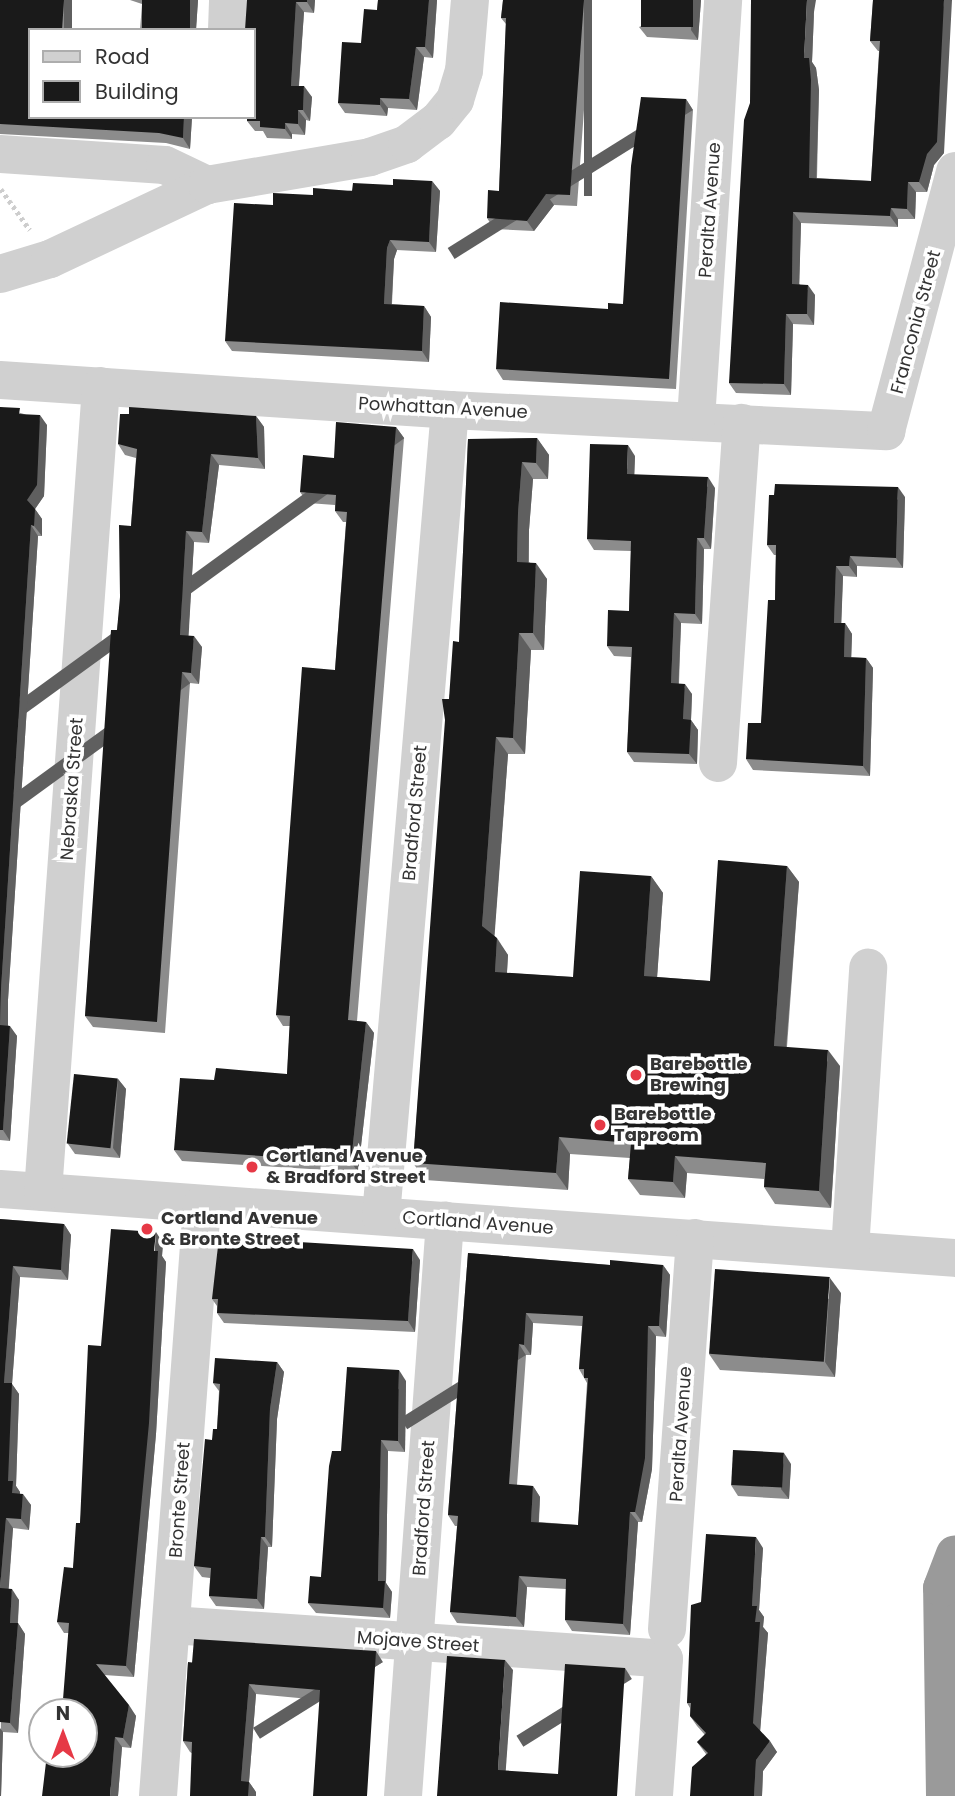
<!DOCTYPE html>
<style>
body{margin:0}
#map{position:relative;width:955px;height:1796px;overflow:hidden;background:#fff;font-family:Poppins,sans-serif}
div>[style]{position:absolute}
[style*='--x']{left:calc(var(--x)*1px);top:calc(var(--y)*1px);width:calc(var(--w)*1px);rotate:calc(var(--a)*1deg)}
.path>*{height:4.5px;margin-top:-2.25px;transform-origin:0;background:repeating-linear-gradient(90deg,#cdcdcd 0 3.5px,transparent 0 7px)}
.minor>*{height:38px;margin:-19px;padding:0 19px;transform-origin:19px;border-radius:19px;background:#d0d0d0}
.highway>*{height:38px;margin:-19px;padding:0 19px;transform-origin:19px;border-radius:19px;background:#9a9a9a}
.wall>*{inset:0;background:#8c8c8c}
.shaded-wall>*{inset:0;background:#5f5f5f;transform-origin:0 0}
.building>*{inset:0;background:#1a1a1a;transform-origin:0 0}
.dots>*{width:19px;height:19px;translate:-50% -50%;box-sizing:border-box;border:4px solid #fff;border-radius:50%}
span{translate:-50% -50%;white-space:nowrap;text-align:center;line-height:1.15;-webkit-text-stroke:7px #fff;paint-order:stroke}
.street-label{font-size:18px;color:#333}
.poi-label{font-size:18px;color:#333;font-weight:700}
.left{translate:0 -50%;text-align:left}
.legend{position:absolute;left:28px;top:28px;width:228px;height:91px;box-sizing:border-box;background:#fff;border:2px solid #adadad;margin:0;padding:9px 12px;list-style:none;font-size:21px;color:#333}
.legend li{display:flex;align-items:center;gap:14px;height:35px}
.legend b{width:35px;border:2px solid #adadad}
.north{position:absolute;left:28px;top:1698px;width:70px;height:70px;box-sizing:border-box;background:#fff;border:2px solid #adadad;border-radius:50%;rotate:0deg;font-size:19px;font-weight:700;line-height:28px;text-align:center;color:#333}
.north::after{content:'';display:block;margin:auto;width:24px;height:32px;background:#e63946;clip-path:polygon(50% 0,100% 100%,50% 72%,0 100%)}
</style>
<div id="map">
<div class="path">
<div style="--x:1;--y:189;--w:50;--a:54.7"></div>
</div>
<div class="minor">
<div style="--x:227;--y:30;--w:30;--a:-88"></div>
<div style="--x:0;--y:154;--w:165;--a:3.8"></div>
<div style="--x:165;--y:165;--w:47;--a:25.5"></div>
<div style="--x:0;--y:274;--w:52;--a:-16.7"></div>
<div style="--x:50;--y:259;--w:174;--a:-25.2"></div>
<div style="--x:207;--y:185;--w:165;--a:-9.7"></div>
<div style="--x:370;--y:157;--w:39;--a:-19"></div>
<div style="--x:407;--y:144;--w:39;--a:-37"></div>
<div style="--x:438;--y:121;--w:27;--a:-51"></div>
<div style="--x:455;--y:100;--w:30;--a:-73"></div>
<div style="--x:464;--y:71;--w:71;--a:-85.2"></div>
<div style="--x:0;--y:380;--w:451;--a:3.8"></div>
<div style="--x:450;--y:410;--w:437;--a:2.8"></div>
<div style="--x:886;--y:431;--w:269;--a:-75.1"></div>
<div style="--x:696;--y:420;--w:421;--a:-86.3"></div>
<div style="--x:718;--y:763;--w:341;--a:-86"></div>
<div style="--x:0;--y:1189;--w:957;--a:4.13"></div>
<div style="--x:43;--y:1192;--w:808;--a:-85.88"></div>
<div style="--x:381;--y:1216;--w:809;--a:-85.11"></div>
<div style="--x:850;--y:1250;--w:283;--a:-86.3"></div>
<div style="--x:171;--y:1625;--w:494;--a:3.9"></div>
<div style="--x:664;--y:1659;--w:137;--a:94.2"></div>
<div style="--x:667;--y:1629;--w:392;--a:-85.9"></div>
<div style="--x:158;--y:1796;--w:593;--a:-85.74"></div>
<div style="--x:403;--y:1796;--w:577;--a:-85.82"></div>
</div>
<div class="highway">
<div style="--x:945;--y:1796;--w:208;--a:-90.8"></div>
<div style="--x:942;--y:1588;--w:36;--a:-69"></div>
</div>
<div class="wall">
<div style="clip-path:polygon(0 0,72px 0,70px 30px,30px 30px,30px 117px,192px 117px,190px 149px,166px 143px,0 134px)"></div>
<div style="clip-path:polygon(130px 0,198px 0,196px 30px,140px 30px,142px 4px)"></div>
<div style="clip-path:polygon(247px 0,315px 0,314px 13px,304px 12px,299px 86px,312px 97px,310px 121px,306px 120px,305px 135px,292px 134px,292px 139px,267px 138px,263px 131px,255px 131px,247px 121px)"></div>
<div style="clip-path:polygon(378px 0,437px 0,433px 58px,424px 57px,417px 110px,388px 108px,387px 116px,345px 113px,338px 103px,377px 10px)"></div>
<div style="clip-path:polygon(503px 0,592px 0,577px 206px,554px 205px,534px 231px,494px 229px,487px 218px,499px 191px,506px 24px,501px 18px)"></div>
<div style="clip-path:polygon(701px 0,698px 40px,647px 37px,639px 27px)"></div>
<div style="clip-path:polygon(873px 0,944px 153px,934px 165px,927px 192px,916px 192px,915px 219px,898px 219px,898px 227px,801px 223px,799px 284px,815px 295px,814px 325px,793px 324px,791px 395px,736px 393px,729px 383px,814px 12px,812px 62px,816px 68px,819px 90px,817px 178px,871px 181px,879px 51px,878px 51px,870px 41px)"></div>
<div style="clip-path:polygon(686px 99px,693px 110px,676px 389px,503px 380px,496px 369px,608px 309px,623px 304px)"></div>
<div style="clip-path:polygon(432px 181px,440px 191px,436px 252px,397px 250px,394px 259px,392px 304px,424px 306px,431px 317px,429px 362px,232px 351px,225px 341px,273px 205px,313px 195px)"></div>
<div style="clip-path:polygon(0 407px,24px 414px,47px 425px,44px 496px,35px 509px,42px 519px,42px 536px,38px 536px,8px 1000px,8px 1025px,17px 1036px,10px 1141px,0 1140px)"></div>
<div style="clip-path:polygon(256px 416px,264px 427px,265px 469px,219px 465px,209px 543px,194px 542px,188px 636px,202px 647px,199px 684px,190px 683px,165px 1033px,93px 1027px,85px 1016px,117px 630px,131px 526px,136px 458px,125px 455px,118px 444px)"></div>
<div style="clip-path:polygon(396px 427px,404px 438px,357px 1021px,366px 1022px,374px 1033px,358px 1172px,182px 1161px,174px 1150px,214px 1080px,287px 1074px,290px 1026px,283px 1026px,276px 1015px,335px 670px,346px 522px,343px 522px,335px 511px,335px 505px,308px 503px,300px 492px,334px 458px)"></div>
<div style="clip-path:polygon(537px 438px,549px 455px,548px 479px,533px 479px,529px 530px,529px 562px,547px 579px,544px 650px,531px 650px,525px 754px,508px 754px,494px 936px,508px 955px,507px 973px,573px 977px,651px 876px,663px 893px,657px 977px,710px 981px,787px 866px,799px 882px,787px 1047px,840px 1066px,831px 1208px,775px 1204px,764px 1187px,764px 1179px,687px 1173px,685px 1198px,640px 1195px,628px 1179px,630px 1158px,570px 1154px,568px 1190px,425px 1180px,413px 1163px,449px 699px,459px 642px,468px 439px)"></div>
<div style="clip-path:polygon(635px 456px,634px 475px,715px 488px,711px 549px,704px 549px,702px 624px,681px 623px,679px 684px,692px 694px,691px 720px,698px 730px,697px 764px,634px 762px,627px 752px,631px 657px,614px 656px,607px 646px,629px 611px,631px 551px,594px 550px,587px 539px)"></div>
<div style="clip-path:polygon(905px 497px,903px 568px,857px 566px,857px 577px,843px 576px,841px 623px,845px 623px,852px 634px,851px 657px,866px 658px,873px 668px,870px 776px,753px 770px,746px 759px,761px 723px,775px 600px,776px 555px,774px 555px,767px 545px)"></div>
<div style="clip-path:polygon(118px 1079px,126px 1089px,120px 1158px,75px 1154px,68px 1144px)"></div>
<div style="clip-path:polygon(0 1219px,64px 1224px,71px 1235px,68px 1280px,20px 1277px,12px 1384px,19px 1394px,16px 1486px,20px 1492px,20px 1494px,31px 1505px,29px 1530px,13px 1528px,8px 1589px,19px 1600px,18px 1623px,25px 1634px,18px 1733px,3px 1732px,1px 1796px)"></div>
<div style="clip-path:polygon(163px 1243px,162px 1256px,166px 1262px,156px 1434px,134px 1677px,104px 1675px,136px 1716px,131px 1748px,122px 1747px,118px 1796px,84px 1754px,66px 1674px,69px 1633px,64px 1633px,57px 1622px,73px 1568px,80px 1523px,101px 1346px)"></div>
<div style="clip-path:polygon(evenodd,468px 1253px,610px 1265px,663px 1265px,670px 1275px,666px 1337px,656px 1336px,652px 1469px,642px 1522px,638px 1522px,630px 1635px,572px 1631px,565px 1620px,566px 1589px,527px 1587px,524px 1627px,457px 1623px,450px 1612px,457px 1526px,455px 1526px,448px 1515px,468px 1253px,533px 1323px,582px 1326px,579px 1369px,587px 1383px,578px 1525px,539px 1522px,540px 1497px,533px 1486px,517px 1485px,526px 1355px,531px 1355px,533px 1323px)"></div>
<div style="clip-path:polygon(420px 1260px,415px 1332px,224px 1323px,217px 1313px,217px 1306px,212px 1299px)"></div>
<div style="clip-path:polygon(841px 1293px,835px 1377px,720px 1370px,709px 1354px)"></div>
<div style="clip-path:polygon(277px 1362px,284px 1372px,277px 1419px,272px 1547px,268px 1547px,264px 1609px,216px 1606px,209px 1596px,210px 1578px,202px 1577px,194px 1566px,212px 1440px,217px 1429px,219px 1391px,213px 1383px)"></div>
<div style="clip-path:polygon(406px 1381px,405px 1452px,388px 1451px,386px 1583px,392px 1592px,390px 1618px,316px 1613px,308px 1603px,321px 1577px,341px 1451px)"></div>
<div style="clip-path:polygon(791px 1464px,789px 1499px,738px 1496px,731px 1485px)"></div>
<div style="clip-path:polygon(763px 1548px,759px 1610px,764px 1617px,763px 1627px,768px 1633px,760px 1731px,777px 1752px,763px 1771px,762px 1796px,690px 1796px,706px 1754px,697px 1742px,705px 1735px,697px 1726px,690px 1716px,690px 1708px,687px 1703px,701px 1602px)"></div>
<div style="clip-path:polygon(188px 1662px,383px 1662px,320px 1700px,256px 1694px,249px 1782px,256px 1792px,190px 1752px,183px 1741px)"></div>
</div>
<div class="shaded-wall">
<div style="left:64px;top:0;width:8px;height:30px"></div>
<div style="clip-path:polygon(190px 0,198px 0,196px 30px,189px 30px)"></div>
<div style="clip-path:polygon(307px 0,315px 0,314px 13px,307px 2px)"></div>
<div style="clip-path:polygon(429px 0,437px 0,433px 58px,425px 47px)"></div>
<div style="left:584px;top:0;width:8px;height:196px"></div>
<div style="clip-path:polygon(693px 0,701px 0,698px 40px,691px 30px)"></div>
<div style="clip-path:polygon(807px 0,816px 0,814px 12px,812px 62px,816px 68px,819px 90px,816px 188px,809px 178px,804px 58px)"></div>
<div style="clip-path:polygon(944px 0,952px 0,944px 153px,934px 165px,927px 192px,919px 182px)"></div>
<div style="clip-path:polygon(296px 2px,304px 12px,298px 96px,291px 86px)"></div>
<div style="clip-path:polygon(416px 47px,424px 57px,417px 110px,409px 99px)"></div>
<div style="clip-path:polygon(304px 86px,312px 97px,310px 121px,303px 110px)"></div>
<div style="clip-path:polygon(380px 98px,388px 108px,387px 116px,380px 105px)"></div>
<div style="left:686px;top:99px;width:13px;height:281px;rotate:58deg"></div>
<div style="clip-path:polygon(298px 110px,306px 120px,305px 135px,298px 124px)"></div>
<div style="clip-path:polygon(184px 117px,192px 117px,190px 149px,183px 138px)"></div>
<div style="clip-path:polygon(285px 123px,292px 134px,292px 139px,285px 129px)"></div>
<div style="clip-path:polygon(432px 181px,440px 191px,436px 252px,429px 242px)"></div>
<div style="clip-path:polygon(908px 182px,916px 192px,915px 219px,907px 209px)"></div>
<div style="clip-path:polygon(546px 194px,554px 205px,534px 231px,527px 221px)"></div>
<div style="clip-path:polygon(891px 208px,898px 219px,898px 227px,890px 216px)"></div>
<div style="clip-path:polygon(793px 212px,801px 223px,799px 295px,792px 284px)"></div>
<div style="clip-path:polygon(390px 240px,397px 250px,394px 259px,391px 314px,384px 304px,387px 248px)"></div>
<div style="clip-path:polygon(808px 285px,815px 295px,814px 325px,807px 314px)"></div>
<div style="clip-path:polygon(424px 306px,431px 317px,429px 362px,422px 351px)"></div>
<div style="clip-path:polygon(786px 314px,793px 324px,791px 395px,784px 384px)"></div>
<div style="clip-path:polygon(40px 415px,47px 425px,44px 496px,35px 509px,42px 519px,42px 536px,34px 526px,27px 500px)"></div>
<div style="clip-path:polygon(256px 416px,264px 427px,265px 469px,258px 458px)"></div>
<div style="left:396px;top:427px;width:14px;height:595px;rotate:54deg"></div>
<div style="clip-path:polygon(537px 438px,549px 455px,548px 479px,536px 463px)"></div>
<div style="clip-path:polygon(628px 445px,635px 456px,634px 485px,627px 474px)"></div>
<div style="clip-path:polygon(211px 454px,219px 465px,209px 543px,202px 532px)"></div>
<div style="clip-path:polygon(522px 462px,533px 479px,529px 530px,528px 579px,517px 562px,518px 513px)"></div>
<div style="clip-path:polygon(708px 477px,715px 488px,711px 549px,704px 538px)"></div>
<div style="clip-path:polygon(898px 487px,905px 497px,903px 568px,896px 558px)"></div>
<div style="clip-path:polygon(31px 525px,38px 536px,8px 1000px,8px 1036px,0 1025px,1px 989px)"></div>
<div style="clip-path:polygon(186px 531px,194px 542px,188px 646px,180px 635px)"></div>
<div style="clip-path:polygon(697px 538px,704px 549px,702px 624px,695px 614px)"></div>
<div style="clip-path:polygon(850px 556px,857px 566px,857px 577px,849px 566px)"></div>
<div style="clip-path:polygon(536px 563px,547px 579px,544px 650px,533px 633px)"></div>
<div style="clip-path:polygon(836px 566px,843px 576px,841px 633px,834px 623px)"></div>
<div style="clip-path:polygon(674px 613px,681px 623px,678px 694px,671px 683px)"></div>
<div style="clip-path:polygon(845px 623px,852px 634px,851px 667px,844px 657px)"></div>
<div style="clip-path:polygon(519px 633px,531px 650px,525px 754px,513px 738px)"></div>
<div style="clip-path:polygon(194px 636px,202px 647px,199px 684px,191px 673px)"></div>
<div style="clip-path:polygon(866px 658px,873px 668px,870px 776px,863px 766px)"></div>
<div style="left:182px;top:672px;width:14px;height:351px;rotate:54deg"></div>
<div style="clip-path:polygon(685px 684px,692px 694px,691px 720px,698px 730px,697px 764px,689px 754px,683px 719px)"></div>
<div style="clip-path:polygon(496px 737px,508px 754px,494px 943px,482px 926px)"></div>
<div style="clip-path:polygon(787px 866px,799px 882px,785px 1062px,774px 1046px)"></div>
<div style="clip-path:polygon(651px 876px,663px 893px,656px 993px,644px 976px)"></div>
<div style="clip-path:polygon(497px 938px,508px 955px,506px 988px,495px 972px)"></div>
<div style="clip-path:polygon(366px 1022px,374px 1033px,358px 1172px,351px 1162px)"></div>
<div style="clip-path:polygon(10px 1026px,17px 1036px,10px 1141px,3px 1130px)"></div>
<div style="clip-path:polygon(828px 1050px,840px 1066px,831px 1208px,819px 1191px)"></div>
<div style="clip-path:polygon(118px 1079px,126px 1089px,120px 1158px,113px 1148px)"></div>
<div style="clip-path:polygon(559px 1137px,570px 1154px,568px 1190px,556px 1173px)"></div>
<div style="clip-path:polygon(675px 1156px,687px 1173px,685px 1198px,673px 1182px)"></div>
<div style="clip-path:polygon(64px 1224px,71px 1235px,68px 1280px,61px 1270px)"></div>
<div style="clip-path:polygon(156px 1232px,163px 1243px,162px 1256px,166px 1262px,156px 1434px,134px 1677px,126px 1666px)"></div>
<div style="clip-path:polygon(413px 1249px,420px 1260px,415px 1332px,408px 1321px)"></div>
<div style="clip-path:polygon(663px 1265px,670px 1275px,666px 1337px,659px 1326px)"></div>
<div style="clip-path:polygon(13px 1266px,20px 1277px,12px 1384px,19px 1394px,16px 1486px,20px 1492px,19px 1504px,12px 1493px,8px 1481px,4px 1383px)"></div>
<div style="clip-path:polygon(830px 1278px,841px 1293px,835px 1377px,825px 1362px)"></div>
<div style="clip-path:polygon(526px 1313px,533px 1323px,531px 1355px,524px 1345px)"></div>
<div style="clip-path:polygon(648px 1326px,656px 1336px,652px 1469px,642px 1522px,635px 1512px)"></div>
<div style="left:519px;top:1344px;width:13px;height:140px;rotate:58deg"></div>
<div style="clip-path:polygon(277px 1362px,284px 1372px,277px 1419px,272px 1547px,265px 1537px,270px 1409px)"></div>
<div style="clip-path:polygon(399px 1370px,406px 1381px,405px 1452px,398px 1441px)"></div>
<div style="clip-path:polygon(381px 1440px,388px 1451px,386px 1583px,392px 1592px,390px 1618px,383px 1608px,378px 1581px)"></div>
<div style="clip-path:polygon(784px 1453px,791px 1464px,789px 1499px,781px 1489px)"></div>
<div style="clip-path:polygon(533px 1486px,540px 1497px,538px 1532px,531px 1522px)"></div>
<div style="clip-path:polygon(23px 1494px,31px 1505px,29px 1530px,21px 1519px)"></div>
<div style="clip-path:polygon(630px 1512px,638px 1522px,630px 1635px,623px 1624px)"></div>
<div style="clip-path:polygon(6px 1518px,13px 1528px,8px 1599px,0 1588px)"></div>
<div style="clip-path:polygon(261px 1537px,268px 1547px,264px 1609px,257px 1599px)"></div>
<div style="clip-path:polygon(756px 1537px,763px 1548px,759px 1610px,764px 1617px,763px 1627px,768px 1633px,760px 1733px,753px 1723px,755px 1622px,752px 1606px)"></div>
<div style="clip-path:polygon(519px 1576px,527px 1587px,524px 1627px,516px 1617px)"></div>
<div style="clip-path:polygon(12px 1589px,19px 1600px,17px 1633px,10px 1623px)"></div>
<div style="clip-path:polygon(18px 1623px,25px 1634px,18px 1733px,10px 1723px)"></div>
<div style="left:376px;top:1651px;width:13px;height:145px;rotate:58deg"></div>
<div style="clip-path:polygon(505px 1660px,513px 1670px,505px 1781px,498px 1770px)"></div>
<div style="left:625px;top:1668px;width:13px;height:128px;rotate:58deg"></div>
<div style="clip-path:polygon(249px 1684px,256px 1694px,249px 1782px,256px 1792px,256px 1796px,248px 1796px,241px 1781px)"></div>
<div style="clip-path:polygon(129px 1705px,136px 1716px,131px 1748px,123px 1738px)"></div>
<div style="clip-path:polygon(0 1728px,3px 1732px,1px 1796px,0 1796px)"></div>
<div style="clip-path:polygon(115px 1737px,122px 1747px,118px 1796px,110px 1796px)"></div>
<div style="clip-path:polygon(770px 1741px,777px 1752px,763px 1771px,762px 1796px,754px 1796px,756px 1760px)"></div>
</div>
<div class="building">
<div style="clip-path:polygon(0 0,64px 0,62px 30px,30px 30px,30px 117px,184px 117px,183px 138px,159px 133px,0 124px)"></div>
<div style="left:142px;top:0;width:48px;height:30px"></div>
<div style="clip-path:polygon(247px 0,307px 0,307px 2px,296px 2px,291px 86px,304px 86px,303px 110px,298px 110px,298px 124px,285px 123px,285px 129px,260px 127px,260px 121px,247px 121px,247px 117px,254px 117px,254px 30px,245px 30px)"></div>
<div style="clip-path:polygon(378px 0,429px 0,425px 47px,416px 47px,409px 99px,380px 98px,380px 105px,338px 103px,342px 42px,361px 43px,364px 9px,377px 10px)"></div>
<div style="clip-path:polygon(503px 0,584px 0,570px 195px,546px 194px,527px 221px,487px 218px,488px 190px,499px 191px,506px 18px,501px 18px)"></div>
<div style="left:641px;top:0;width:52px;height:27px"></div>
<div style="clip-path:polygon(751px 0,807px 0,804px 58px,809px 58px,811px 80px,809px 178px,871px 181px,880px 41px,870px 41px,873px 0,944px 0,937px 142px,927px 154px,919px 182px,908px 182px,907px 209px,891px 208px,890px 216px,793px 212px,792px 284px,808px 285px,807px 314px,786px 314px,784px 384px,729px 383px,744px 120px,750px 103px)"></div>
<div style="clip-path:polygon(641px 97px,686px 99px,669px 379px,496px 369px,500px 302px,608px 309px,608px 303px,623px 304px,631px 166px)"></div>
<div style="clip-path:polygon(393px 179px,432px 181px,429px 242px,390px 240px,387px 248px,384px 304px,424px 306px,422px 351px,225px 341px,234px 203px,273px 205px,273px 193px,313px 195px,313px 188px,352px 191px,353px 183px,393px 185px)"></div>
<div style="clip-path:polygon(0 407px,20px 408px,19px 414px,40px 415px,37px 485px,27px 500px,35px 509px,34px 526px,31px 525px,1px 989px,0 1025px,10px 1026px,3px 1130px,0 1130px)"></div>
<div style="clip-path:polygon(129px 407px,256px 416px,258px 458px,211px 454px,202px 532px,186px 531px,180px 635px,194px 636px,191px 673px,182px 672px,157px 1022px,85px 1016px,111px 630px,117px 630px,120px 597px,119px 525px,131px 526px,137px 449px,118px 444px,120px 414px,129px 414px)"></div>
<div style="clip-path:polygon(336px 422px,396px 427px,348px 1020px,366px 1022px,351px 1162px,174px 1150px,180px 1078px,214px 1080px,216px 1068px,287px 1074px,290px 1016px,276px 1015px,302px 667px,335px 670px,347px 512px,335px 511px,336px 495px,300px 492px,303px 455px,334px 458px)"></div>
<div style="clip-path:polygon(537px 438px,536px 463px,522px 462px,518px 513px,517px 562px,536px 563px,533px 633px,519px 633px,513px 738px,496px 737px,482px 926px,497px 938px,495px 972px,573px 977px,580px 871px,651px 876px,644px 976px,710px 981px,718px 860px,787px 866px,774px 1046px,828px 1050px,819px 1191px,764px 1187px,766px 1163px,675px 1156px,673px 1182px,628px 1179px,631px 1143px,559px 1137px,556px 1173px,413px 1163px,445px 720px,442px 699px,449px 699px,453px 641px,459px 642px,468px 439px)"></div>
<div style="clip-path:polygon(590px 444px,628px 445px,627px 474px,708px 477px,704px 538px,697px 538px,695px 614px,674px 613px,671px 683px,685px 684px,683px 719px,691px 720px,689px 754px,627px 752px,632px 647px,607px 646px,608px 610px,629px 611px,631px 541px,587px 539px)"></div>
<div style="clip-path:polygon(775px 484px,898px 487px,896px 558px,850px 556px,849px 566px,836px 566px,834px 623px,845px 623px,844px 657px,866px 658px,863px 766px,746px 759px,748px 723px,761px 723px,768px 600px,775px 600px,776px 545px,767px 545px,769px 495px,774px 495px)"></div>
<div style="left:74px;top:1074px;width:44px;height:70px;rotate:6deg"></div>
<div style="clip-path:polygon(0 1219px,64px 1224px,61px 1270px,13px 1266px,4px 1383px,12px 1383px,8px 1481px,13px 1481px,12px 1493px,23px 1494px,21px 1519px,6px 1518px,0 1588px,12px 1589px,10px 1623px,18px 1623px,10px 1723px,0 1722px)"></div>
<div style="clip-path:polygon(111px 1229px,156px 1232px,154px 1251px,158px 1251px,149px 1423px,126px 1666px,96px 1664px,129px 1705px,123px 1738px,115px 1737px,110px 1796px,42px 1796px,47px 1754px,84px 1754px,84px 1712px,62px 1712px,69px 1623px,57px 1622px,64px 1567px,73px 1568px,76px 1523px,80px 1523px,88px 1345px,101px 1346px)"></div>
<div style="clip-path:polygon(219px 1237px,413px 1249px,408px 1321px,217px 1313px,218px 1299px,212px 1299px)"></div>
<div style="clip-path:polygon(evenodd,468px 1253px,610px 1265px,610px 1260px,663px 1265px,659px 1326px,648px 1326px,645px 1458px,635px 1512px,630px 1512px,623px 1624px,565px 1620px,566px 1579px,519px 1576px,516px 1617px,450px 1612px,458px 1516px,448px 1515px,468px 1253px,526px 1313px,583px 1316px,579px 1369px,584px 1369px,584px 1378px,588px 1378px,578px 1525px,531px 1522px,533px 1486px,509px 1484px,519px 1344px,524px 1345px,526px 1313px)"></div>
<div style="left:715px;top:1269px;width:115px;height:85px;rotate:4deg"></div>
<div style="clip-path:polygon(215px 1358px,277px 1362px,270px 1409px,265px 1537px,261px 1537px,257px 1599px,209px 1596px,211px 1568px,194px 1566px,205px 1439px,212px 1440px,213px 1429px,217px 1429px,220px 1384px,213px 1383px)"></div>
<div style="clip-path:polygon(347px 1367px,399px 1370px,398px 1441px,381px 1440px,378px 1581px,385px 1581px,383px 1608px,308px 1603px,310px 1576px,321px 1577px,329px 1466px,332px 1451px,341px 1451px)"></div>
<div style="left:733px;top:1450px;width:51px;height:35px;rotate:3deg"></div>
<div style="clip-path:polygon(706px 1534px,756px 1537px,752px 1606px,757px 1606px,755px 1622px,760px 1622px,753px 1723px,770px 1741px,756px 1760px,754px 1796px,690px 1796px,692px 1767px,708px 1753px,697px 1742px,706px 1733px,690px 1716px,691px 1703px,687px 1703px,691px 1605px,701px 1602px)"></div>
<div style="clip-path:polygon(194px 1639px,376px 1651px,367px 1796px,313px 1796px,320px 1690px,249px 1684px,241px 1781px,249px 1782px,248px 1796px,190px 1796px,192px 1742px,183px 1741px,188px 1662px,192px 1663px)"></div>
<div style="clip-path:polygon(447px 1656px,505px 1660px,498px 1770px,558px 1774px,565px 1664px,625px 1668px,617px 1796px,437px 1796px)"></div>
</div>
<div class="dots">
<div style="left:636px;top:1075px;background:#e63946"></div>
<div style="left:600px;top:1125px;background:#e63946"></div>
<div style="left:252px;top:1167px;background:#e63946"></div>
<div style="left:147px;top:1229px;background:#e63946"></div>
</div>
<div class="street-label">
<span style="left:710px;top:210px;rotate:-86deg">Peralta Avenue</span>
<span style="left:916px;top:322px;rotate:-75deg">Franconia Street</span>
<span style="left:443px;top:408px;rotate:3deg">Powhattan Avenue</span>
<span style="left:72px;top:789px;rotate:-86deg">Nebraska Street</span>
<span style="left:415px;top:813px;rotate:-85deg">Bradford Street</span>
<span style="left:478px;top:1223px;rotate:4deg">Cortland Avenue</span>
<span style="left:681px;top:1434px;rotate:-86deg">Peralta Avenue</span>
<span style="left:180px;top:1500px;rotate:-86deg">Bronte Street</span>
<span style="left:424px;top:1508px;rotate:-86deg">Bradford Street</span>
<span style="left:418px;top:1642px;rotate:4deg">Mojave Street</span>
</div>
<div class="poi-label">
<span class="left" style="left:650px;top:1075px">Barebottle<br>Brewing</span>
<span class="left" style="left:614px;top:1125px">Barebottle<br>Taproom</span>
<span class="left" style="left:266px;top:1167px">Cortland Avenue<br>&amp; Bradford Street</span>
<span class="left" style="left:161px;top:1229px">Cortland Avenue<br>&amp; Bronte Street</span>
</div>
<ul class="legend">
<li><b style="height:9px;background:#d0d0d0"></b>Road</li>
<li><b style="height:19px;background:#1a1a1a"></b>Building</li>
</ul>
<div class="north">N</div>
</div>
